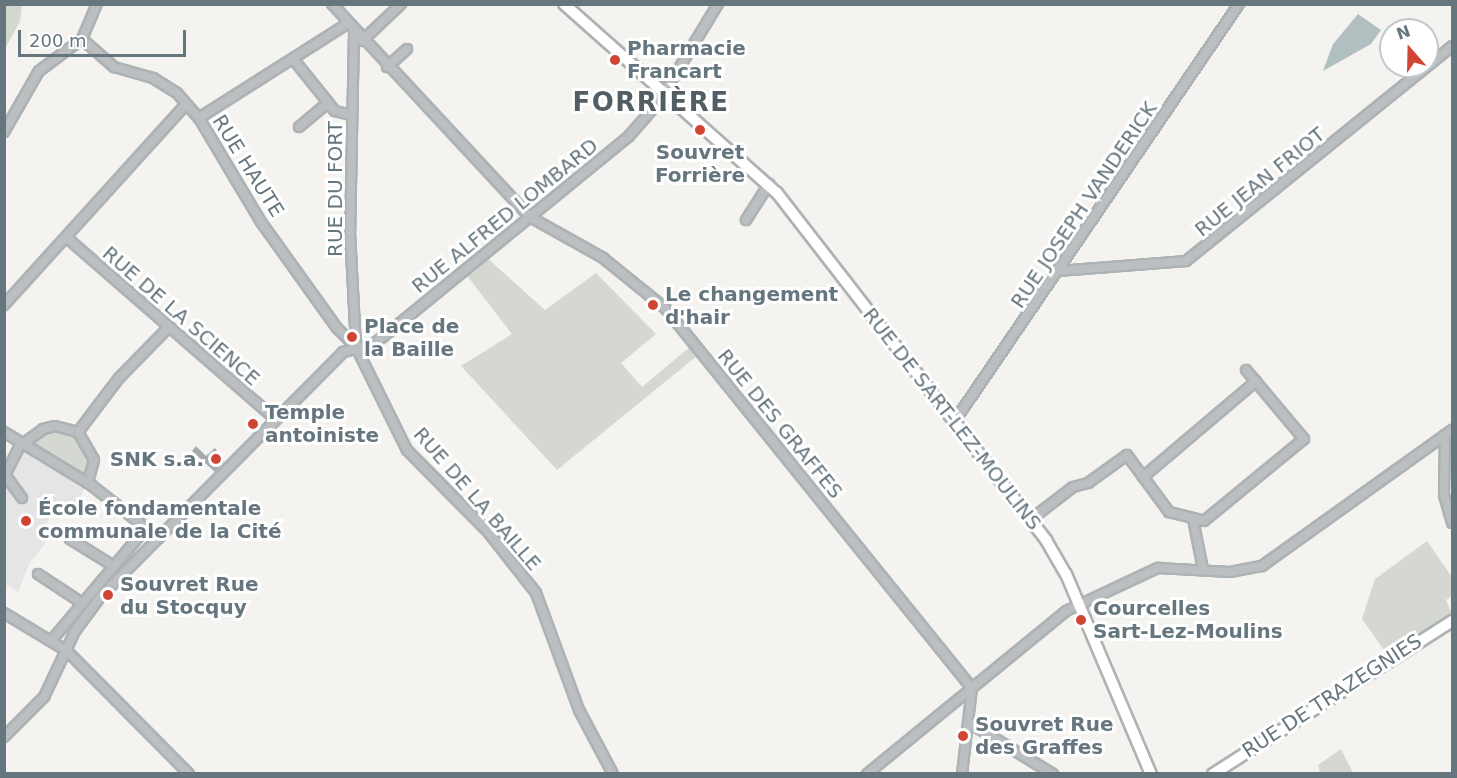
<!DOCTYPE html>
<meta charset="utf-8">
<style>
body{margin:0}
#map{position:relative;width:1457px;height:778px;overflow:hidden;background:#f4f3f0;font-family:"DejaVu Sans",sans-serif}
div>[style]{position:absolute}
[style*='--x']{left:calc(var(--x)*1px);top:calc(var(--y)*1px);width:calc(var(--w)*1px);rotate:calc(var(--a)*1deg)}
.built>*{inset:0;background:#e4e5e4}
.green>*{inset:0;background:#d4d8d0}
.water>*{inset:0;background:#b1bfc1}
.building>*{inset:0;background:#a3abaf}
.roads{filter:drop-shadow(2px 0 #adb2b4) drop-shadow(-2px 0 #adb2b4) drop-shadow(0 2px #adb2b4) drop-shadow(0 -2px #adb2b4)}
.minor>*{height:8px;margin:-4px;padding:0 4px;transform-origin:4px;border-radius:4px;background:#bbbfc2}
.major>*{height:10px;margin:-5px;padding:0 5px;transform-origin:5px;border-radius:5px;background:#fff}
.dots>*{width:16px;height:16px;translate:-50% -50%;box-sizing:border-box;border:3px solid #fff;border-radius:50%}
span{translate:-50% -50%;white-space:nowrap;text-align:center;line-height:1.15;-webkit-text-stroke:6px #fff;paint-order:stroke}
.poi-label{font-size:20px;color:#66767e;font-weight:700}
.left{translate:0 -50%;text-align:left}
.right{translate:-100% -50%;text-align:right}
.street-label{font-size:20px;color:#66767e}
.district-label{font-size:26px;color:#535e64;font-weight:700;letter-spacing:1.5px}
.frame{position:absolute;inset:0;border:6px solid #66767e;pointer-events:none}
.north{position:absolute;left:1379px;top:18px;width:60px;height:60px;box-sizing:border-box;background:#fff;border:2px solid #c2c8cb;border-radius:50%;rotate:340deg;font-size:16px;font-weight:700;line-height:24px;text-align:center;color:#66767e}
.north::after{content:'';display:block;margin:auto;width:21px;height:27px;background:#d04433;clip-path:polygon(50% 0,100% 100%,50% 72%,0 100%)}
.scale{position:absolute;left:18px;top:30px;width:168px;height:27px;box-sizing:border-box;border:3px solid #66767e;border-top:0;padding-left:8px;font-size:18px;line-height:21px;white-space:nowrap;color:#66767e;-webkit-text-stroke:4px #fff;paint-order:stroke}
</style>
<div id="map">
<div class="built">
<div style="clip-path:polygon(21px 447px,84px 489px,75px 509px,51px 515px,44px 528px,47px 541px,29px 564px,18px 592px,5px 584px,4px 482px)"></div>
</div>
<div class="green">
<div style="clip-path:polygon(5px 4px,22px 5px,20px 21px,5px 49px)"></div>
<div style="clip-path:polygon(486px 257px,545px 310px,596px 273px,656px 334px,621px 363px,642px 387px,691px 346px,698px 355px,557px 470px,461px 366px,512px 334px,465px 273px)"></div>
<div style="clip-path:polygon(54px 430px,81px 440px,91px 466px,86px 477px,32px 444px,40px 434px)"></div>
<div style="clip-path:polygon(1427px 541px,1452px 577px,1452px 596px,1446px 600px,1452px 614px,1388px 656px,1362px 619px,1375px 579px)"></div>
<div style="clip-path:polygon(1341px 749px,1353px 773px,1320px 773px,1318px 765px)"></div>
</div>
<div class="water">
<div style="clip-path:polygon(1358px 14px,1381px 30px,1371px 44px,1323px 71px,1333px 44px)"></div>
</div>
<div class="building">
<div style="clip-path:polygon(196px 446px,206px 456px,215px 448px,224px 462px,215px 472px,192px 451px)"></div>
</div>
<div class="roads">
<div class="minor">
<div style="--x:332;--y:4;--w:291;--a:47.1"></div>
<div style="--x:530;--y:217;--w:84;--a:29.3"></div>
<div style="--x:603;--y:258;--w:81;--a:39"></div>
<div style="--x:666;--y:309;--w:487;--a:51.1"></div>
<div style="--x:354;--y:32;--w:200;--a:91.1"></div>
<div style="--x:350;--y:232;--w:115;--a:87"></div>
<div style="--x:356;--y:347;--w:115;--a:63.7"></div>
<div style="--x:407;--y:450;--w:117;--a:45.3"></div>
<div style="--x:489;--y:533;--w:76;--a:51.9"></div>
<div style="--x:536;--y:593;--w:125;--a:69.8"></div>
<div style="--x:579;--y:710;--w:72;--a:62"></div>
<div style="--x:82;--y:39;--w:43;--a:41.2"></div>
<div style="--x:114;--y:67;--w:41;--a:15.8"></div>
<div style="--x:153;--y:78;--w:28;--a:32"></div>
<div style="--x:177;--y:93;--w:33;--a:49"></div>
<div style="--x:199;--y:118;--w:121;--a:59.2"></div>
<div style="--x:261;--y:222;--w:130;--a:54.4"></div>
<div style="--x:337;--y:328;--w:27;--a:45"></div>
<div style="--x:82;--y:39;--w:38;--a:-67"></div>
<div style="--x:362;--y:41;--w:54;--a:-43.5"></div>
<div style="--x:294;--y:60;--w:65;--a:51.2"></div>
<div style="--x:335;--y:111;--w:16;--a:14"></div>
<div style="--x:387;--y:67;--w:27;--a:-42"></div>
<div style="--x:199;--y:118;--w:175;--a:-32.4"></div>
<div style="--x:299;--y:127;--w:38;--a:-40"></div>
<div style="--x:4;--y:132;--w:70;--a:-60.2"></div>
<div style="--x:39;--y:71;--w:54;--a:-36.7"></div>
<div style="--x:746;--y:220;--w:43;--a:-57.4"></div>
<div style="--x:66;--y:237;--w:277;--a:41"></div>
<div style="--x:1059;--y:271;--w:127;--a:-4.5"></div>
<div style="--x:1186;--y:261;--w:342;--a:-38.9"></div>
<div style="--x:4;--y:305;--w:271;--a:-47.8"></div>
<div style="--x:954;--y:422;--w:506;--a:-55.71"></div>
<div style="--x:4;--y:432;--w:102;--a:31.3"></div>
<div style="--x:91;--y:485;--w:86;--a:37.9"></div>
<div style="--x:78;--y:432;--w:68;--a:-52.8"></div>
<div style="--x:119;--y:378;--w:71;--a:-45.6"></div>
<div style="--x:1445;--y:435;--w:60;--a:91"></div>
<div style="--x:1444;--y:495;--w:29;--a:74"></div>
<div style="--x:24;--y:443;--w:24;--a:-36"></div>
<div style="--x:43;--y:429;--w:12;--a:-14"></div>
<div style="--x:55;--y:426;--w:24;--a:15"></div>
<div style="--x:78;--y:432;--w:32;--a:60"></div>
<div style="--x:94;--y:460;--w:24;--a:105"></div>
<div style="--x:1143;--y:477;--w:148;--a:-40.3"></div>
<div style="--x:22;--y:498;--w:29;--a:-126"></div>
<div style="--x:5;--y:475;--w:37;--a:-63"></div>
<div style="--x:1193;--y:519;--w:51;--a:78.7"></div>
<div style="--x:1030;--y:520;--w:54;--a:-37.5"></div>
<div style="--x:1073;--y:487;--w:16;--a:-15"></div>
<div style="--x:1088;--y:483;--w:48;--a:-35.7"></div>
<div style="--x:1127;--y:455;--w:71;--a:53.6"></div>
<div style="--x:1169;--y:512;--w:36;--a:14"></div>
<div style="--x:1204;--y:521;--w:129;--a:-39.4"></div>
<div style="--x:1304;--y:439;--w:90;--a:-130"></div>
<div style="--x:70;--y:539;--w:49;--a:31.8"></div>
<div style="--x:38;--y:574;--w:53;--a:33.4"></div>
<div style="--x:4;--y:613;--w:74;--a:31.1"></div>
<div style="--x:67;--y:651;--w:173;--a:45.2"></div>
<div style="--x:51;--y:641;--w:149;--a:-49.9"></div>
<div style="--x:968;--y:722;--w:100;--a:31.5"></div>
<div style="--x:4;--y:737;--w:57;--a:-45"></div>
<div style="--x:44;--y:697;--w:73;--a:-64.8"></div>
<div style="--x:75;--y:631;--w:44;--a:-53.4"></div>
<div style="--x:101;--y:596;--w:344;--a:-45.2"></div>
<div style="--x:343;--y:352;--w:30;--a:-14"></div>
<div style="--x:372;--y:345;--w:15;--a:-37"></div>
<div style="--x:384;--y:336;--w:316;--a:-39.2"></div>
<div style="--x:629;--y:136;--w:44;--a:-48.7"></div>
<div style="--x:658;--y:103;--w:116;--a:-58.8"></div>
<div style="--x:867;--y:774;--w:257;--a:-39.3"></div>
<div style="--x:1066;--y:611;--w:102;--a:-25.1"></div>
<div style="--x:1158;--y:568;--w:72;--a:3.2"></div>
<div style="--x:1230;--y:572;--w:33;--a:-11"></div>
<div style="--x:1262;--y:566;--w:234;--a:-35.6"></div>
<div style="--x:962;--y:774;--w:87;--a:-83.4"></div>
</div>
<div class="major">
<div style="--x:564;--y:4;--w:285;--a:41.6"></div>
<div style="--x:777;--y:193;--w:439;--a:52.2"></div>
<div style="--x:1046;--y:540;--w:39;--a:60"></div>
<div style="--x:1066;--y:574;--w:217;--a:67"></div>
<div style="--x:1213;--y:774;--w:284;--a:-32.6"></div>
</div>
</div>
<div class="dots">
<div style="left:615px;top:60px;background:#d04433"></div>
<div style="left:700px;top:130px;background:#d04433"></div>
<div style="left:653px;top:305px;background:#d04433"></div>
<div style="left:352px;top:337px;background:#d04433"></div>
<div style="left:253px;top:424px;background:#d04433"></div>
<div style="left:216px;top:459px;background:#d04433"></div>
<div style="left:26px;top:521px;background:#d04433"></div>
<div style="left:108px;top:595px;background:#d04433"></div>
<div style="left:1081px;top:620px;background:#d04433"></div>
<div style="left:963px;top:736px;background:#d04433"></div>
</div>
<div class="poi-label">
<span class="left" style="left:627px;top:60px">Pharmacie<br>Francart</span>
<span style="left:700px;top:164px">Souvret<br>Forrière</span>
<span class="left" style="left:665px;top:306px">Le changement<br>d'hair</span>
<span class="left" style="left:364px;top:338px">Place de<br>la Baille</span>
<span class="left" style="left:265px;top:424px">Temple<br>antoiniste</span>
<span class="right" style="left:204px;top:459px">SNK s.a.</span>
<span class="left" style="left:38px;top:520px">École fondamentale<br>communale de la Cité</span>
<span class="left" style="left:120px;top:596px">Souvret Rue<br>du Stocquy</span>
<span class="left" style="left:1093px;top:620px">Courcelles<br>Sart-Lez-Moulins</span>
<span class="left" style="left:975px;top:736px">Souvret Rue<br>des Graffes</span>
</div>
<div class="street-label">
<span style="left:248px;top:166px;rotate:58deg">RUE HAUTE</span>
<span style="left:1260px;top:182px;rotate:-39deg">RUE JEAN FRIOT</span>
<span style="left:335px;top:189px;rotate:-90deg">RUE DU FORT</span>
<span style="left:1084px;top:205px;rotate:-56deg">RUE JOSEPH VANDERICK</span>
<span style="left:505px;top:216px;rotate:-39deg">RUE ALFRED LOMBARD</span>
<span style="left:181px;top:316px;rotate:41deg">RUE DE LA SCIENCE</span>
<span style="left:952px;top:419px;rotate:52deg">RUE DE SART-LEZ-MOULINS</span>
<span style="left:780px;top:424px;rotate:51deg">RUE DES GRAFFES</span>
<span style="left:477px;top:499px;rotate:49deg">RUE DE LA BAILLE</span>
<span style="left:1332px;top:696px;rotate:-33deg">RUE DE TRAZEGNIES</span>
</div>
<div class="district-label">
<span style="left:651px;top:103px">FORRIÈRE</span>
</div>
<div class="frame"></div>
<div class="north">N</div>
<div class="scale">200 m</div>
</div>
